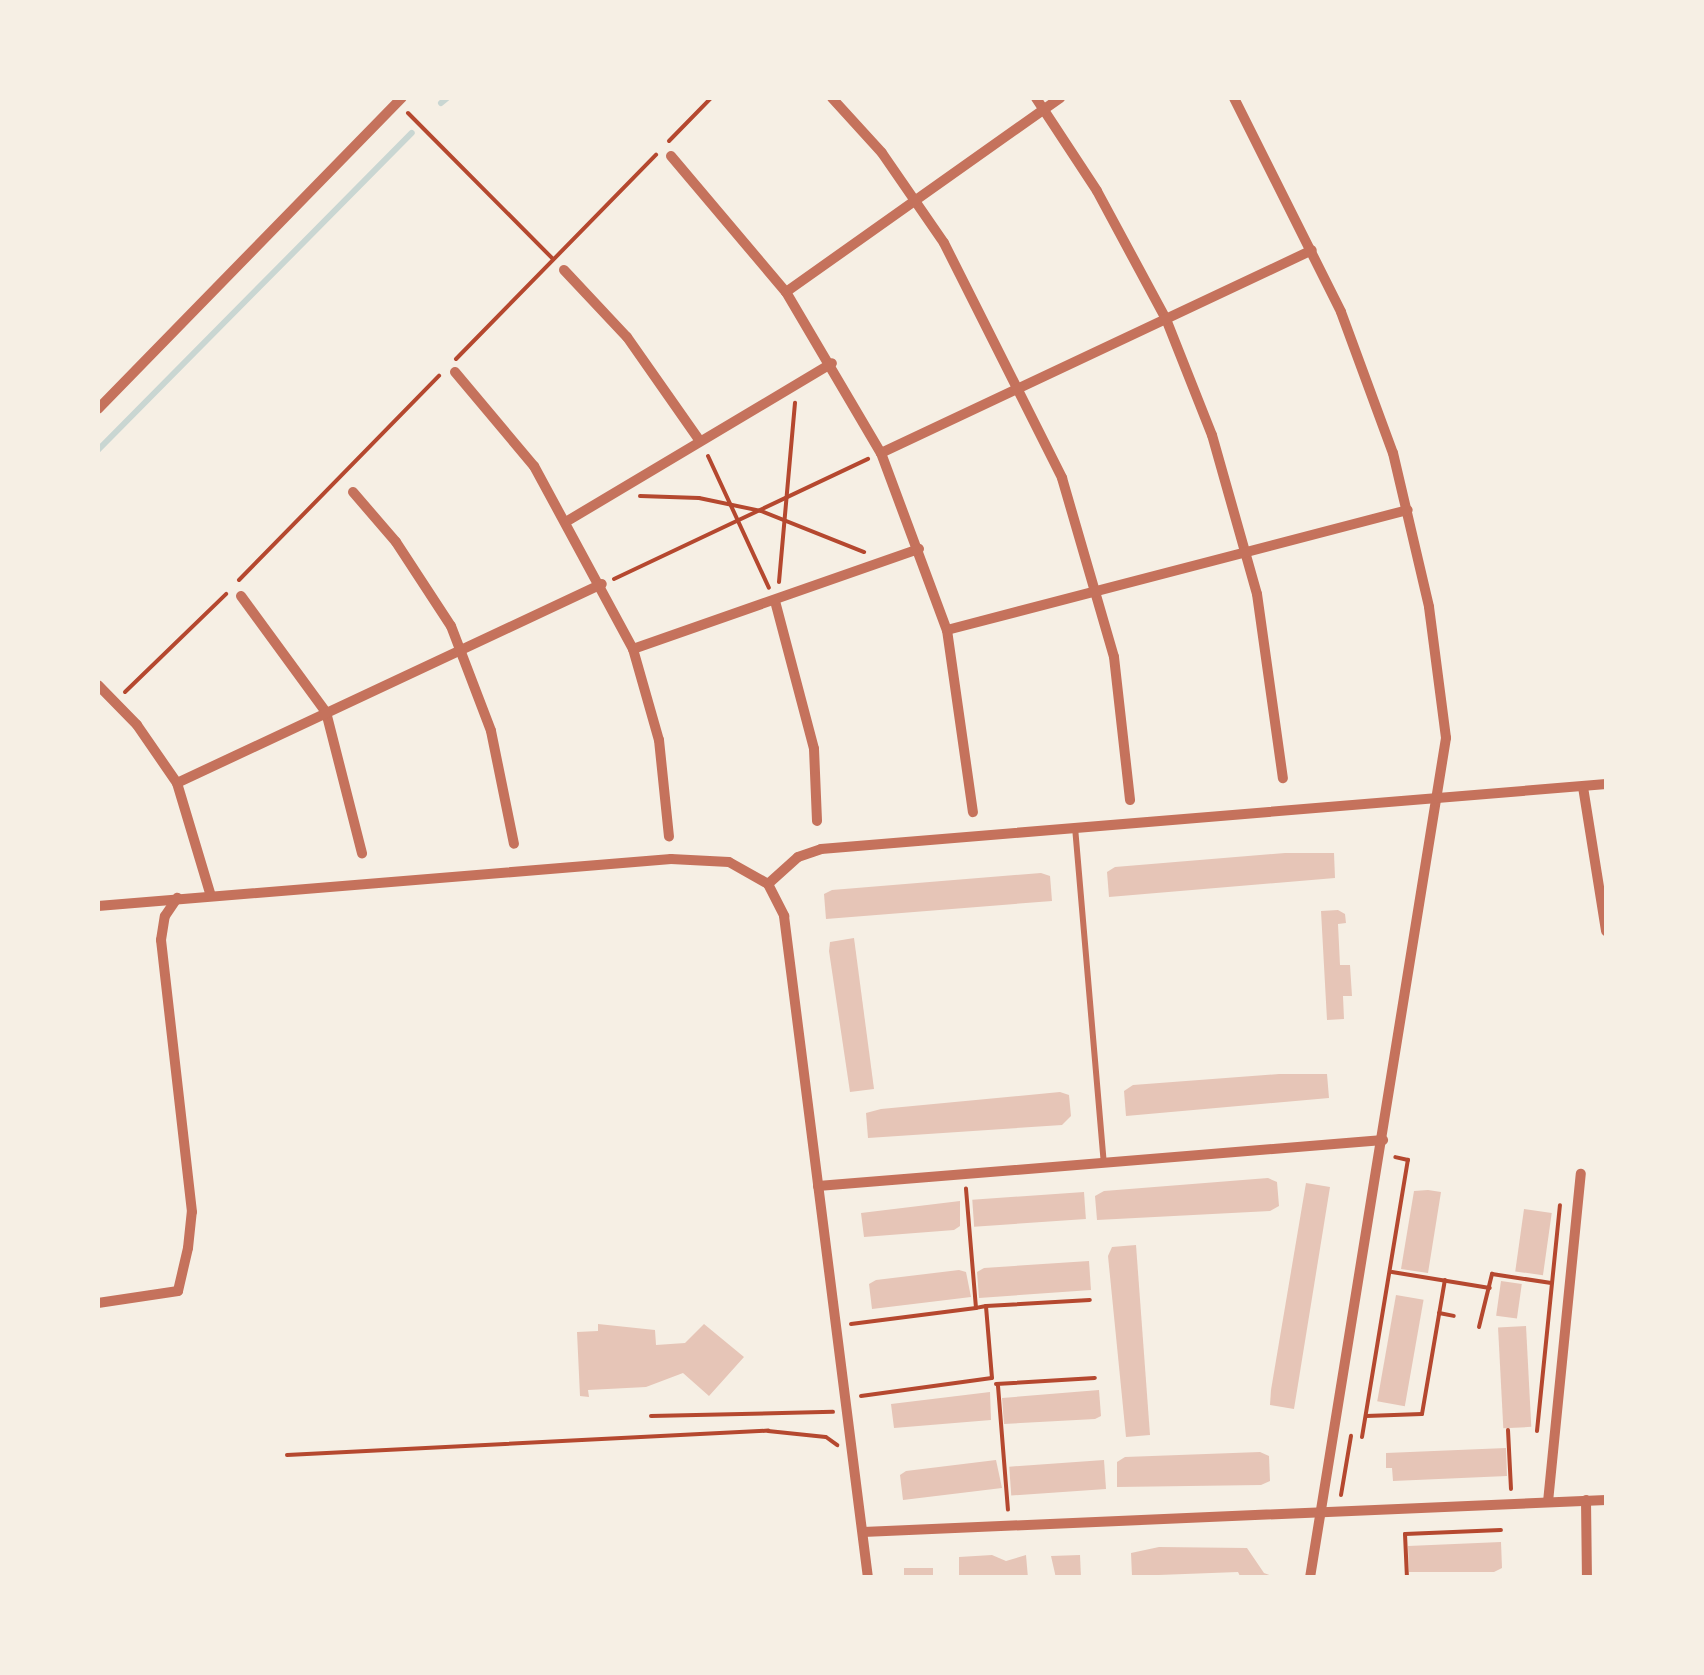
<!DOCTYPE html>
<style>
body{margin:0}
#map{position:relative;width:1704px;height:1675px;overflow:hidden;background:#f6efe4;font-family:"Source Sans 3",sans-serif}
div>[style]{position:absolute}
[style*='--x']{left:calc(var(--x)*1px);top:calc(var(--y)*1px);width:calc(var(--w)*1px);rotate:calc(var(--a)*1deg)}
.stream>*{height:6px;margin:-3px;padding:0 3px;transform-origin:3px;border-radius:3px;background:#c9d6d2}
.building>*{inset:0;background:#e6c5b7;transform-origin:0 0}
.path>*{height:4px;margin:-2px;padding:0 2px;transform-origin:2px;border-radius:2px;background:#b5482f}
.service>*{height:6px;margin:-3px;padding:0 3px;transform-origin:3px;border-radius:3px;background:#c5725c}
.minor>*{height:10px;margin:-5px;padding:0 5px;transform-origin:5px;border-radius:5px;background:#c5725c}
span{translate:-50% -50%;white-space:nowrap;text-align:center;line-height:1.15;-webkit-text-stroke:10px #f6efe4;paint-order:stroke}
.frame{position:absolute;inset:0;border:100px solid #f6efe4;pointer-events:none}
</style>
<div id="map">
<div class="stream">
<div style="--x:441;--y:103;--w:8;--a:-40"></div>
<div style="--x:98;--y:450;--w:446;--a:-45.3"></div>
</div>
<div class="building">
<div style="clip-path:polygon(1285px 853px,1334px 853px,1335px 878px,1109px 897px,1107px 872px,1115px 867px)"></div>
<div style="clip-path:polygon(1041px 873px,1050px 876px,1052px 901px,826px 919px,824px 894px,832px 890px)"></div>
<div style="clip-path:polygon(1338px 910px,1345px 914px,1346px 923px,1338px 924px,1340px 965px,1350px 965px,1352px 996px,1343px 996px,1344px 1019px,1327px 1020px,1321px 911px)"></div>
<div style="clip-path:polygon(854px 938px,874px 1089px,850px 1092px,829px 951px,830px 942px)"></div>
<div style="clip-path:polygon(1279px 1074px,1327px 1074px,1329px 1098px,1126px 1116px,1124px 1091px,1133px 1085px)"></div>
<div style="clip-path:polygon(1060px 1092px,1069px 1095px,1071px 1116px,1062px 1125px,868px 1138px,866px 1113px,881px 1109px)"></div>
<div style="clip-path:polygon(1268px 1178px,1277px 1182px,1279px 1206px,1270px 1211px,1097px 1220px,1095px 1196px,1104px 1191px)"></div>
<div style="clip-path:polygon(1306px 1183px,1330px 1187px,1294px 1409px,1270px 1405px,1271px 1390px)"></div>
<div style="clip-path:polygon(1428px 1190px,1441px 1192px,1428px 1273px,1401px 1269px,1414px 1191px)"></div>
<div style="left:1084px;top:1192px;width:27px;height:112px;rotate:86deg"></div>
<div style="clip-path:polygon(960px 1201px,960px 1226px,954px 1230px,864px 1237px,861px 1213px)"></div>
<div style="left:1524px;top:1209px;width:28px;height:63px;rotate:8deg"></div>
<div style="clip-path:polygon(1136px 1245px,1150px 1435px,1126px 1437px,1108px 1256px,1112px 1247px)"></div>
<div style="clip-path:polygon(1089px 1261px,1091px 1290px,979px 1298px,977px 1272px,984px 1268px)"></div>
<div style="clip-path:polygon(959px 1270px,966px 1272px,971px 1297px,872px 1309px,869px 1284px,876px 1280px)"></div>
<div style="left:1501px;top:1281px;width:21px;height:35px;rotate:8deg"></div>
<div style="left:1396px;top:1295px;width:28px;height:108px;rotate:10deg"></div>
<div style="clip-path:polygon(598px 1324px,655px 1330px,656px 1345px,685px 1343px,704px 1324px,744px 1357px,709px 1396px,683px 1373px,646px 1387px,588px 1390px,589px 1397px,580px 1396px,577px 1332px,598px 1331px)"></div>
<div style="left:1526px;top:1326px;width:101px;height:28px;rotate:87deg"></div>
<div style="clip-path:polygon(1099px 1390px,1101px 1416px,1095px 1419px,1004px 1424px,1002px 1398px)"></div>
<div style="clip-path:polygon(990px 1392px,991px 1420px,894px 1428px,891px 1404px)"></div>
<div style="clip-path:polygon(1506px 1448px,1507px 1476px,1393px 1481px,1392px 1468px,1386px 1468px,1386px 1453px)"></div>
<div style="clip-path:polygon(1260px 1452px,1269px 1456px,1270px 1481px,1261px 1485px,1117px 1487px,1117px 1462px,1125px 1457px)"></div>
<div style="clip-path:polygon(996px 1460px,1002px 1488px,903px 1500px,900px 1475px,906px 1471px)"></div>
<div style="left:1104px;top:1460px;width:29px;height:95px;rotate:86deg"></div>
<div style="clip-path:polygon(1501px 1542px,1502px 1568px,1494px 1572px,1409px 1572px,1408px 1546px)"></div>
<div style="clip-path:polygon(1159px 1547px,1247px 1548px,1264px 1573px,1277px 1578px,1241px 1578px,1238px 1572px,1132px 1576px,1131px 1553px)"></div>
<div style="clip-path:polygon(992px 1555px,1006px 1561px,1026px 1555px,1028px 1578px,959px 1578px,959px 1557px)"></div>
<div style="clip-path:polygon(1080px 1555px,1081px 1578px,1056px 1578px,1051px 1556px)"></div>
<div style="left:933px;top:1568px;width:10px;height:29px;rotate:90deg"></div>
</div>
<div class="path">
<div style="--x:408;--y:113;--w:206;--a:45.2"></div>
<div style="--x:669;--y:141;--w:60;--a:-45.7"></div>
<div style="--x:456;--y:359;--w:286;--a:-45.6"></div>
<div style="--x:708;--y:456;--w:145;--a:65.2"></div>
<div style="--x:640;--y:496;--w:59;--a:1.9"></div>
<div style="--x:699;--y:498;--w:63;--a:11.8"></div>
<div style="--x:761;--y:511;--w:111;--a:21.7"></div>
<div style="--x:614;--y:579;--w:281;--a:-25.3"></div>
<div style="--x:239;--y:580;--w:286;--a:-45.6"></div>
<div style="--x:779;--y:582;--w:180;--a:-84.9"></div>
<div style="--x:125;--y:692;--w:141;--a:-44.1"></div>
<div style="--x:1392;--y:1272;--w:99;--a:9.3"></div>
<div style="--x:986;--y:1306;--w:104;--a:-3.3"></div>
<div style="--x:1439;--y:1313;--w:15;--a:11"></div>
<div style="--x:851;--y:1324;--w:126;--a:-7.3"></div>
<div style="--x:976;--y:1308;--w:120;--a:-94.8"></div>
<div style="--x:1479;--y:1327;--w:55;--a:-76.2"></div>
<div style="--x:1492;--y:1274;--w:60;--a:8.7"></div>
<div style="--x:996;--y:1384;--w:99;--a:-3.5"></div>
<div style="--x:998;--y:1386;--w:124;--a:85.4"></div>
<div style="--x:861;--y:1396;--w:132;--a:-7.8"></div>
<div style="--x:992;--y:1378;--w:72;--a:-94.8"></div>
<div style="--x:986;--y:1306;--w:10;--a:169"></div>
<div style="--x:651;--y:1416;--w:182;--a:-1.3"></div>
<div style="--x:1366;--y:1416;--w:56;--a:-2"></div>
<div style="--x:1422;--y:1414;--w:136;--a:-80.3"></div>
<div style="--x:1508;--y:1430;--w:59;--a:87.1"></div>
<div style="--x:1537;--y:1431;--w:227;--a:-84.2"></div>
<div style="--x:1362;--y:1437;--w:281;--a:-80.6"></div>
<div style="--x:1408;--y:1160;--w:13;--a:-167"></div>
<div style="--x:287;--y:1455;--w:482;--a:-2.9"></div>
<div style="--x:768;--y:1431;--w:58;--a:5.9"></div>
<div style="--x:826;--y:1437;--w:14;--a:36"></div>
<div style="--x:1341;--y:1495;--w:60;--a:-80.4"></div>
<div style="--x:1347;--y:1578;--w:16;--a:0"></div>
<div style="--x:1407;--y:1578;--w:44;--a:-92.6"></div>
<div style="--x:1405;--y:1534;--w:96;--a:-2.4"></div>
</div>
<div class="service">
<div style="--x:1075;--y:827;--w:336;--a:85.1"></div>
</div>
<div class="minor">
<div style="--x:832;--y:98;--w:74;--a:47.7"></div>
<div style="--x:882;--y:153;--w:109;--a:55.4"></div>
<div style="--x:944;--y:243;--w:263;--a:63.3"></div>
<div style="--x:1062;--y:478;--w:186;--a:73.8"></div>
<div style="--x:1114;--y:657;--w:144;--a:83.6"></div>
<div style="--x:1036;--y:98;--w:111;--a:56.7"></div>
<div style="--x:1097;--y:191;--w:145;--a:61.7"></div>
<div style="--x:1166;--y:319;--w:125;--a:68.4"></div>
<div style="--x:1212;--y:435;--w:165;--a:74.2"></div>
<div style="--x:1257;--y:594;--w:186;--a:82"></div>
<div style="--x:1234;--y:98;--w:239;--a:63.4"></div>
<div style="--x:1341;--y:312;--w:150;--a:69.8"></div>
<div style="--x:1393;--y:453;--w:158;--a:76.8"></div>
<div style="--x:1429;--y:607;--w:132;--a:82.6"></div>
<div style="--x:1446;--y:738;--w:851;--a:99.2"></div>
<div style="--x:671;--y:156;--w:178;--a:49.8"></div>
<div style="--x:786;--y:292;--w:187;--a:59.5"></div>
<div style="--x:881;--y:453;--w:189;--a:69.6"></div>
<div style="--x:947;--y:630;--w:184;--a:81.9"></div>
<div style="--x:564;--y:270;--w:92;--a:46.8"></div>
<div style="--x:627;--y:337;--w:126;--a:55"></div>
<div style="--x:786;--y:292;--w:336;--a:-35.3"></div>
<div style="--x:455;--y:372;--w:123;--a:50"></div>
<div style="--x:534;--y:466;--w:208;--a:61.6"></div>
<div style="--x:633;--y:649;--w:95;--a:74.1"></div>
<div style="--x:659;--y:740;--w:97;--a:84.1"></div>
<div style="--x:98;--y:409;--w:435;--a:-45.7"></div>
<div style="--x:881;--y:453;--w:476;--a:-25.2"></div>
<div style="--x:353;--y:492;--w:66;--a:49.3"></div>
<div style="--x:396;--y:542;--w:100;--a:56.8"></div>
<div style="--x:451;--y:626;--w:112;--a:69.1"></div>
<div style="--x:491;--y:731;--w:115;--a:78.5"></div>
<div style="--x:569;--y:520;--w:306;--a:-30.8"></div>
<div style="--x:241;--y:596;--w:144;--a:53.8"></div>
<div style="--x:326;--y:712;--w:146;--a:75.7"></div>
<div style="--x:775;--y:601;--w:153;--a:75.2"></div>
<div style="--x:814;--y:749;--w:72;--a:87.6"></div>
<div style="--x:947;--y:630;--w:476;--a:-14.6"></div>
<div style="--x:633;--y:649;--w:303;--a:-19.3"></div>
<div style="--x:98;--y:685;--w:56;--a:45.7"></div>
<div style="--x:137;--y:725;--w:70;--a:55.4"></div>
<div style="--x:177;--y:783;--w:118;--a:73.3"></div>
<div style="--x:177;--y:783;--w:469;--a:-25.1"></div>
<div style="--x:1583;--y:787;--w:146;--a:80.9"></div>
<div style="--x:768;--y:884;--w:40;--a:-42"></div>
<div style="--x:798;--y:857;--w:24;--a:-19"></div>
<div style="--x:821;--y:849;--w:788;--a:-4.73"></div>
<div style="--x:98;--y:906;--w:575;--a:-4.69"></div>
<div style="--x:671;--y:859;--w:58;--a:3"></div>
<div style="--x:729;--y:862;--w:45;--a:29.4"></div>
<div style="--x:768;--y:884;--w:36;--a:63"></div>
<div style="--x:784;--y:916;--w:667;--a:82.77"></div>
<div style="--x:818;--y:1186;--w:567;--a:-4.65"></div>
<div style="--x:98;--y:1303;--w:81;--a:-8.5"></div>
<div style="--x:178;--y:1291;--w:44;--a:-76.9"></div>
<div style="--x:188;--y:1248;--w:36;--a:-84"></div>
<div style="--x:192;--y:1212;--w:274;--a:-96.5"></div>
<div style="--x:161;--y:940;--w:24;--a:-81"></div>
<div style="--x:165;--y:916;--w:22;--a:-56"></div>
<div style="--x:1586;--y:1500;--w:78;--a:89.3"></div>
<div style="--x:1548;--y:1502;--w:330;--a:-84.3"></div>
<div style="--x:863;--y:1532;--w:744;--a:-2.47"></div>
</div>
<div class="frame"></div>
</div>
